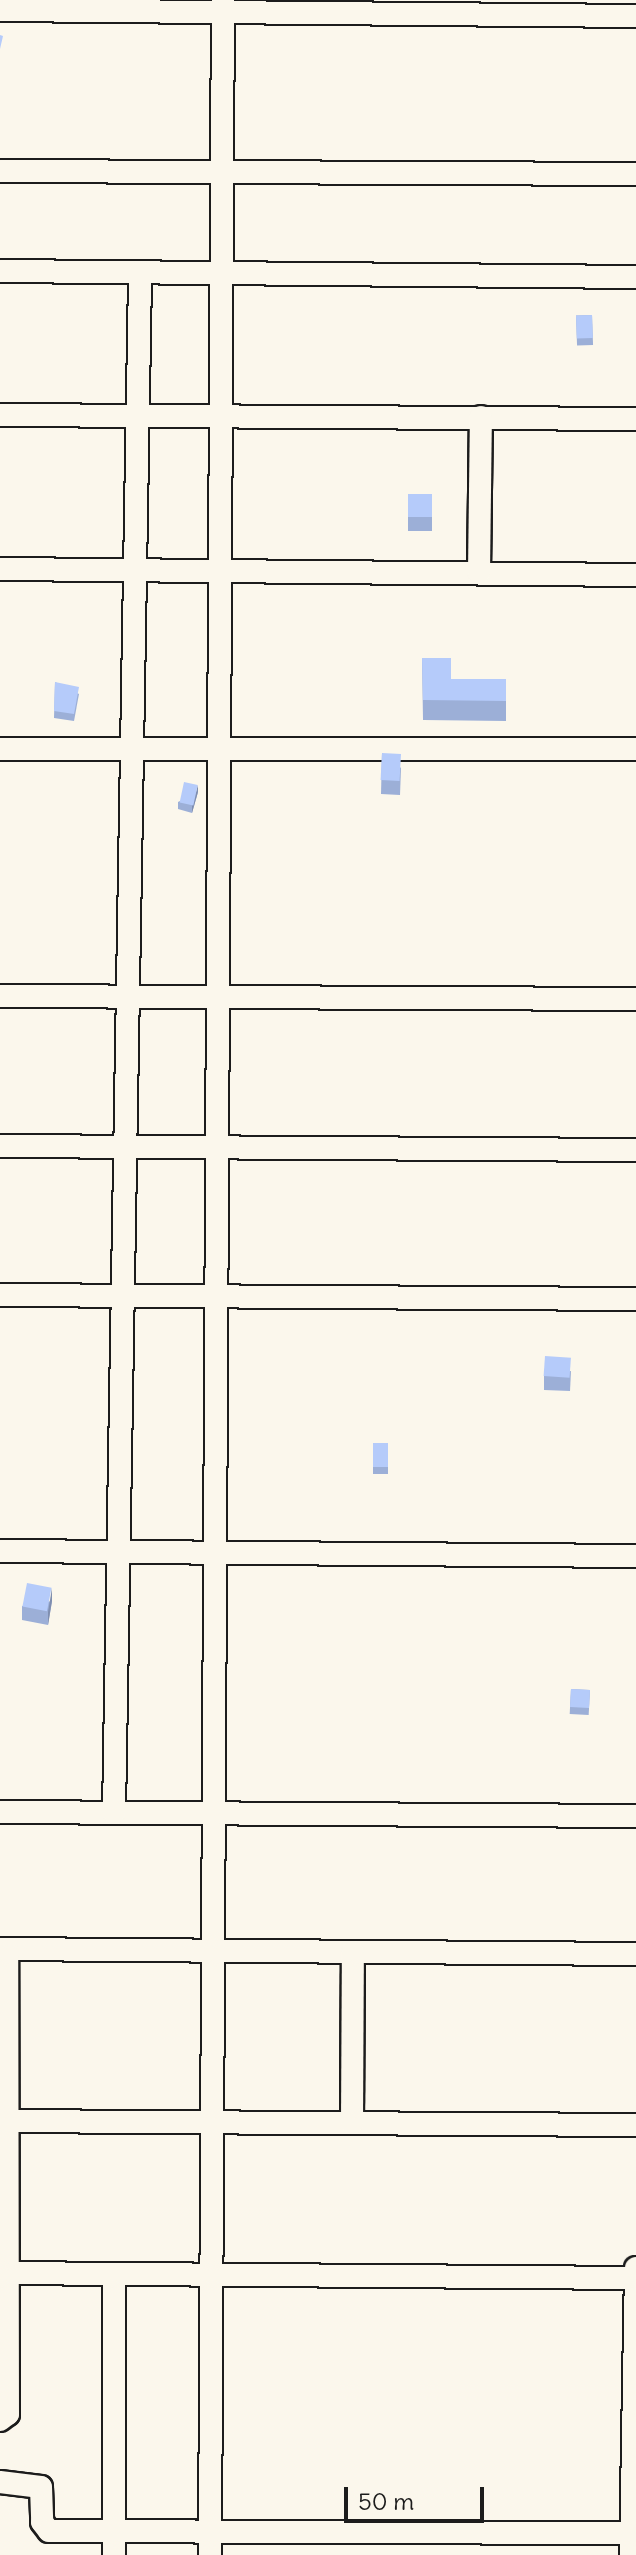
<!DOCTYPE html>
<style>
body{margin:0}
#map{position:relative;width:636px;height:2555px;overflow:hidden;background:#fbf7ec;font-family:Delius,sans-serif}
div>[style]{position:absolute}
[style*='--x']{left:calc(var(--x)*1px);top:calc(var(--y)*1px);width:calc(var(--w)*1px);rotate:calc(var(--a)*1deg)}
.roads{filter:drop-shadow(2px 0 #1c1c1c) drop-shadow(-2px 0 #1c1c1c) drop-shadow(0 2px #1c1c1c) drop-shadow(0 -2px #1c1c1c)}
.minor>*{height:22px;margin:-11px;padding:0 11px;transform-origin:11px;border-radius:11px;background:#fbf7ec}
.wall>*{inset:0;background:#9cafd7;transform-origin:0 0}
.shaded-wall>*{inset:0;background:#7f8eaf}
.building>*{inset:0;background:#b5cbfa;transform-origin:0 0}
span{translate:-50% -50%;white-space:nowrap;text-align:center;line-height:1.15;-webkit-text-stroke:7px #fbf7ec;paint-order:stroke}
.scale{position:absolute;left:344px;top:2487px;width:140px;height:36px;box-sizing:border-box;border:4px solid #1c1c1c;border-top:0;padding-left:10px;font-size:24px;line-height:28px;white-space:nowrap;color:#1c1c1c;-webkit-text-stroke:6px #fbf7ec;paint-order:stroke}
</style>
<div id="map">
<div class="roads">
<div class="minor">
<div style="--x:0;--y:10;--w:636;--a:0.54"></div>
<div style="--x:0;--y:171;--w:636;--a:0.27"></div>
<div style="--x:0;--y:271;--w:636;--a:0.54"></div>
<div style="--x:0;--y:415;--w:636;--a:0.36"></div>
<div style="--x:0;--y:569;--w:636;--a:0.54"></div>
<div style="--x:479;--y:573;--w:156;--a:-89.3"></div>
<div style="--x:0;--y:749;--w:636;--a:0"></div>
<div style="--x:0;--y:996;--w:636;--a:0.27"></div>
<div style="--x:0;--y:1146;--w:636;--a:0.36"></div>
<div style="--x:0;--y:1295;--w:636;--a:0.36"></div>
<div style="--x:0;--y:1551;--w:636;--a:0.45"></div>
<div style="--x:0;--y:1812;--w:636;--a:0.36"></div>
<div style="--x:114;--y:1813;--w:1541;--a:-89.03"></div>
<div style="--x:0;--y:1949;--w:636;--a:0.45"></div>
<div style="--x:0;--y:2121;--w:636;--a:0.36"></div>
<div style="--x:352;--y:2123;--w:171;--a:-89.7"></div>
<div style="--x:0;--y:2273;--w:636;--a:0.45"></div>
<div style="--x:0;--y:2420;--w:10;--a:-37"></div>
<div style="--x:8;--y:2414;--w:465;--a:-90.1"></div>
<div style="--x:0;--y:2482;--w:41;--a:7"></div>
<div style="--x:41;--y:2487;--w:35;--a:88"></div>
<div style="--x:42;--y:2522;--w:11;--a:52"></div>
<div style="--x:49;--y:2531;--w:587;--a:0.2"></div>
<div style="--x:114;--y:2555;--w:281;--a:-90"></div>
<div style="--x:210;--y:2555;--w:2555;--a:-89.71"></div>
<div style="--x:631;--y:2555;--w:287;--a:-89"></div>
</div>
</div>
<div class="wall">
<div style="left:592px;top:315px;width:30px;height:16px;rotate:88deg"></div>
<div style="left:408px;top:494px;width:24px;height:37px"></div>
<div style="clip-path:polygon(422px 658px,451px 679px,506px 679px,506px 721px,423px 720px)"></div>
<div style="clip-path:polygon(55px 682px,79px 694px,74px 721px,54px 718px)"></div>
<div style="clip-path:polygon(382px 753px,401px 768px,400px 795px,381px 794px)"></div>
<div style="clip-path:polygon(198px 792px,192px 813px,178px 809px,178px 802px)"></div>
<div style="clip-path:polygon(571px 1371px,570px 1391px,544px 1390px,544px 1376px)"></div>
<div style="left:373px;top:1443px;width:15px;height:31px"></div>
<div style="clip-path:polygon(52px 1601px,48px 1625px,22px 1620px,22px 1606px)"></div>
<div style="left:571px;top:1689px;width:19px;height:25px;rotate:3deg"></div>
</div>
<div class="shaded-wall">
<div style="clip-path:polygon(198px 785px,198px 792px,192px 813px,192px 806px)"></div>
<div style="clip-path:polygon(52px 1588px,52px 1601px,48px 1625px,48px 1612px)"></div>
</div>
<div class="building">
<div style="clip-path:polygon(0 35px,3px 36px,0 49px)"></div>
<div style="left:592px;top:315px;width:23px;height:16px;rotate:88deg"></div>
<div style="left:408px;top:494px;width:24px;height:23px"></div>
<div style="clip-path:polygon(422px 658px,451px 658px,451px 679px,506px 679px,506px 701px,423px 700px)"></div>
<div style="clip-path:polygon(55px 682px,79px 687px,74px 714px,54px 711px)"></div>
<div style="left:382px;top:753px;width:19px;height:27px;rotate:3deg"></div>
<div style="left:184px;top:782px;width:14px;height:21px;rotate:12deg"></div>
<div style="left:545px;top:1356px;width:26px;height:20px;rotate:4deg"></div>
<div style="left:373px;top:1443px;width:15px;height:24px"></div>
<div style="left:27px;top:1583px;width:25px;height:24px;rotate:11deg"></div>
<div style="left:571px;top:1689px;width:19px;height:18px;rotate:3deg"></div>
</div>
<div class="scale">50 m</div>
</div>
